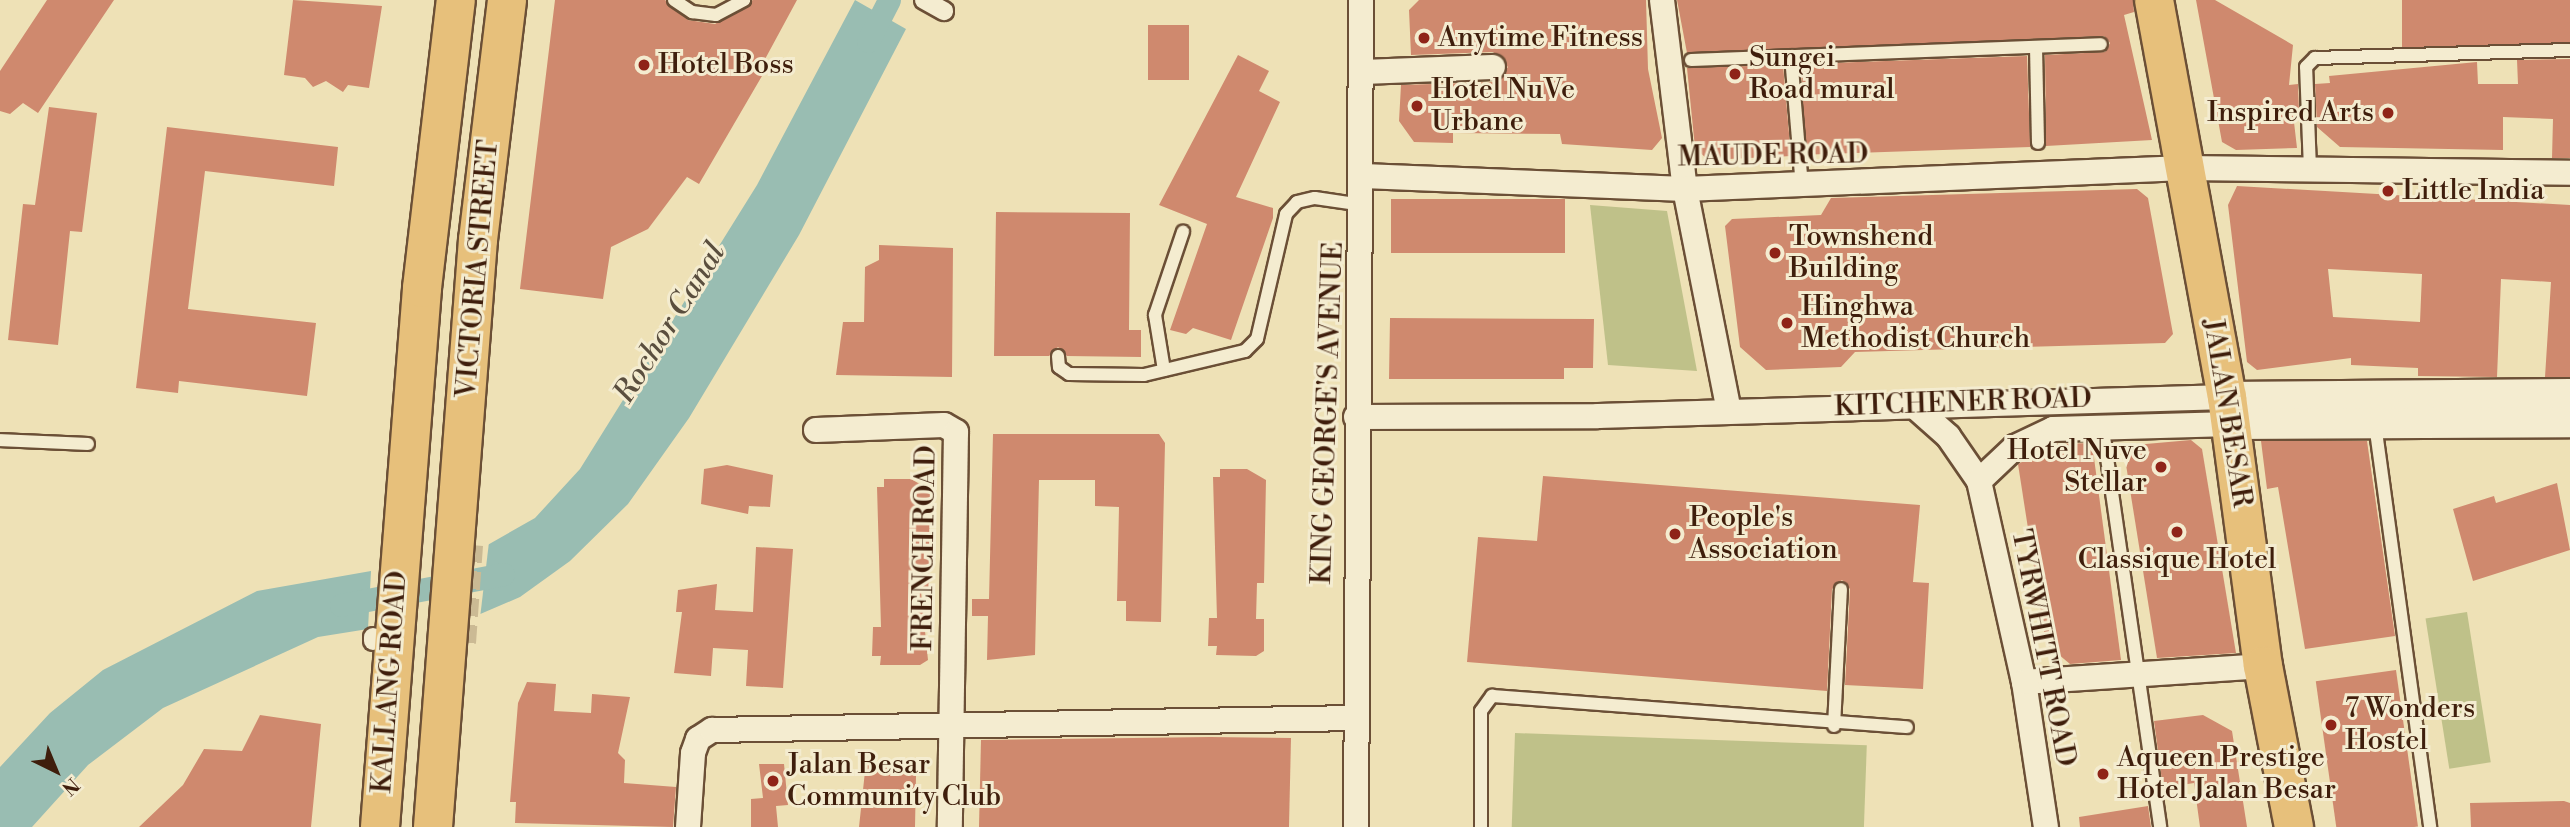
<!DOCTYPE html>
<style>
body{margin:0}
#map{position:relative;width:2570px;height:827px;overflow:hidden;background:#eee1b6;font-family:"Libre Bodoni",serif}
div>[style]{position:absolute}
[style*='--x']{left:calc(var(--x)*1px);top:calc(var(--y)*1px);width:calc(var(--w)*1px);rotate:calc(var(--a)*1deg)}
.green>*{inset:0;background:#bfc189;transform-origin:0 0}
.water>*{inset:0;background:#99bdb2}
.pier>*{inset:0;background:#eee1b6}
.canal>*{height:23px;margin:-11.5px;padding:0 11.5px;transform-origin:11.5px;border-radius:11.5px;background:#99bdb2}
.building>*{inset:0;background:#cf896e;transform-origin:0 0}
.pedestrian-tunnel>*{height:18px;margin-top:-9px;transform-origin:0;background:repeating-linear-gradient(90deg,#cbba94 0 18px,transparent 0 27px)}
.roads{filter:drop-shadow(2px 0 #6b4f36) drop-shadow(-2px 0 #6b4f36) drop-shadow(0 2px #6b4f36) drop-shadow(0 -2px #6b4f36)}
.service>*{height:12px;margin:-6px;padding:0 6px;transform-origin:6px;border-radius:6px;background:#f4ecd0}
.pedestrian>*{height:18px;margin:-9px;padding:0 9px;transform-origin:9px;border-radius:9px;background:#f4ecd0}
.minor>*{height:24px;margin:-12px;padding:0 12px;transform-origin:12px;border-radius:12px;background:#f4ecd0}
.tertiary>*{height:30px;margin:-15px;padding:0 15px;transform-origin:15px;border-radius:15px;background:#f4ecd0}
.primary>*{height:38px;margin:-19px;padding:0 19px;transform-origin:19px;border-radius:19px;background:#e7c07b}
.dots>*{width:19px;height:19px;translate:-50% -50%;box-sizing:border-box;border:4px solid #f4ecd0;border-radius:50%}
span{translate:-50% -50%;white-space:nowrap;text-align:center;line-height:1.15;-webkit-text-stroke:6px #f4ecd0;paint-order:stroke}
.poi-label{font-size:28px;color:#3f1e0c}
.left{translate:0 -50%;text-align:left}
.right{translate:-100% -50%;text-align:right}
.street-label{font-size:28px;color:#3f1e0c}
.water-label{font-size:30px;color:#5a4e3e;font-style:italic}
.north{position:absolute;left:21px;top:736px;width:70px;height:70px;-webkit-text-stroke:5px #f4ecd0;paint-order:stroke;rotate:137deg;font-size:19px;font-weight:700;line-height:28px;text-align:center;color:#3f1e0c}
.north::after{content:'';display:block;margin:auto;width:24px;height:32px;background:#3f1e0c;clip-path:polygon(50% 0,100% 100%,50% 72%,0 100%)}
</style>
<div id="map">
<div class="green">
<div style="clip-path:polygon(1590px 205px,1667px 211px,1697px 371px,1608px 365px)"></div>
<div style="left:2467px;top:612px;width:152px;height:42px;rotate:81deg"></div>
<div style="left:1515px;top:733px;width:352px;height:94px;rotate:2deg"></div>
</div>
<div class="water">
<div style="clip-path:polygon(855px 0,906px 29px,799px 235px,689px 418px,628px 504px,570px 561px,520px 597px,471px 618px,477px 551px,535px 518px,580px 469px,757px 185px)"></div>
<div style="clip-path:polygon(371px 571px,368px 629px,318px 637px,163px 708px,88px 765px,32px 827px,0 827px,0 767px,50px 713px,103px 670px,257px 591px)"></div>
</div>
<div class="pier">
<div style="clip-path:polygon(489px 542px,480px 618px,470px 621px,473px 550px)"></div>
</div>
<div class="canal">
<div style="--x:868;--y:41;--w:46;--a:-62.9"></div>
<div style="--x:341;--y:605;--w:165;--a:-10.8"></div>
</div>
<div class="building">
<div style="clip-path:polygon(47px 0,114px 0,38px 113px,23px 103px,10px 114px,0 111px,0 71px)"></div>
<div style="clip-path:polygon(293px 0,382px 6px,369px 88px,348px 85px,343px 92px,326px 81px,313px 87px,305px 78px,284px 75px)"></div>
<div style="clip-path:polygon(555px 0,665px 0,688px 20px,715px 24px,753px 0,797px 0,764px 61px,769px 64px,699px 184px,687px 177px,648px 229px,611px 247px,603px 299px,520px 289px)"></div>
<div style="clip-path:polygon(1419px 0,1646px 0,1648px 69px,1662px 138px,1652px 150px,1562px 144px,1560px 134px,1453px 133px,1453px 143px,1414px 142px,1399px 121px,1401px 85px,1494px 82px,1508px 67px,1493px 52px,1411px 55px,1409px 10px)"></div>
<div style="clip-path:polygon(1677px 0,2133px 0,2134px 12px,2124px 15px,2152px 140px,2046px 146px,2045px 55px,2105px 52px,2110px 43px,2104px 36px,1687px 53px)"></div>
<div style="clip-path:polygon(2196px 0,2215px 0,2293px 45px,2289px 85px,2298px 84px,2299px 111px,2292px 105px,2297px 148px,2236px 150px,2222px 142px)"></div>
<div style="left:2402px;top:0;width:168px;height:47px"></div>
<div style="left:1148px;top:25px;width:41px;height:55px"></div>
<div style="clip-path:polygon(1238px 55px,1269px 71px,1259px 91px,1280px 102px,1236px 197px,1273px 208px,1273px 218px,1231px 340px,1193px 328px,1186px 334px,1170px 330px,1207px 224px,1159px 205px)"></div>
<div style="left:2027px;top:56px;width:91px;height:226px;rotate:88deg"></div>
<div style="clip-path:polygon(2570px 59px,2570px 158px,2552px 158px,2553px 119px,2503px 117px,2503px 150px,2340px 147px,2317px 127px,2315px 84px,2330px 83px,2329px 76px,2477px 62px,2478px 84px,2518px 84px,2517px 60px)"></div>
<div style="clip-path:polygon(1783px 65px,1791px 156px,1708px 160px,1695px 148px,1687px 68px)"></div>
<div style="clip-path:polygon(49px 107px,97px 113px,82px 232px,70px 231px,58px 345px,8px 340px,23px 204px,35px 205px)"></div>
<div style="clip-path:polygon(167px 127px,338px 147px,334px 186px,205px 171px,188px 309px,316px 323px,307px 396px,179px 381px,178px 393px,136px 388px)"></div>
<div style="clip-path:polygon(evenodd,2237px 186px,2570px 205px,2570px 377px,2545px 377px,2551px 282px,2501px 279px,2497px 377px,2418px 376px,2418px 368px,2351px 365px,2351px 358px,2257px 370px,2247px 362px,2228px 205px,2237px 186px,2328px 269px,2422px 274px,2420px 322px,2333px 317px,2328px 269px)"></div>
<div style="clip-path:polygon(2137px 189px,2148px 198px,2173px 334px,2165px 343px,1855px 352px,1841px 367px,1766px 370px,1740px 347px,1725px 226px,1732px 219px,1821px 215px,1831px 198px)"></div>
<div style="left:1565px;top:199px;width:54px;height:174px;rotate:90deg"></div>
<div style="clip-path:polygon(996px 212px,1130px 213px,1129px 330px,1141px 330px,1141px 357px,1067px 356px,1058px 347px,1049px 356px,994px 356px)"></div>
<div style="clip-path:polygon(879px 245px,953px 248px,952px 377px,836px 375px,843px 322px,864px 322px,865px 267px,879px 260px)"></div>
<div style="clip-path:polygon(1390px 318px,1594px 319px,1593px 368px,1564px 368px,1564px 379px,1389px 379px)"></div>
<div style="clip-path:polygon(993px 434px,1159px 434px,1165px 443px,1161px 622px,1126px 621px,1126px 601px,1117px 601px,1119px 507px,1095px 506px,1095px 480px,1039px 480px,1035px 655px,987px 660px,988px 616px,972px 616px,972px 599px,989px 599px)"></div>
<div style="clip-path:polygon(2191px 440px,2202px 449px,2236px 653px,2157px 658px,2123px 446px)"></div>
<div style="clip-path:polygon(2261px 441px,2367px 441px,2395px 636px,2305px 649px,2278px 487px,2267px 489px)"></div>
<div style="clip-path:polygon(2092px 443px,2121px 660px,2070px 664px,2046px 644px,2018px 464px,2057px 444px)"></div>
<div style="clip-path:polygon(727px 465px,773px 475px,770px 507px,749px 506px,748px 514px,701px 504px,704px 469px)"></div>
<div style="clip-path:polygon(1220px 469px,1247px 469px,1266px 480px,1264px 583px,1257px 583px,1256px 619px,1264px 619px,1264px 651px,1256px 656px,1216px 655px,1217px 646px,1208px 646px,1209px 618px,1217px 618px,1213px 477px,1220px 477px)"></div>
<div style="clip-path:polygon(1543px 476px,1920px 505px,1913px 582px,1929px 583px,1923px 689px,1845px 685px,1850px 589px,1842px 580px,1832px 589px,1827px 691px,1467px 662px,1478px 537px,1537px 541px)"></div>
<div style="clip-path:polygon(884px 479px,911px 479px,930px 490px,929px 592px,921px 592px,928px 660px,920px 665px,880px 665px,881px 656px,872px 656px,873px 627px,881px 627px,877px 487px,884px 487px)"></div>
<div style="clip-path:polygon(2557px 483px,2570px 550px,2473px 581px,2453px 509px,2494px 496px,2496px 503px)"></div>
<div style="clip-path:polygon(756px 547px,793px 549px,783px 688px,746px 686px,748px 650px,713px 648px,711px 676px,674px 673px,682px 612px,676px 612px,678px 590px,717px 584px,715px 610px,753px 612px)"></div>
<div style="left:2396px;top:670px;width:158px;height:81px;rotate:82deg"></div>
<div style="clip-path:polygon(527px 682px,556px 684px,554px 711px,591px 713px,592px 694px,630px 697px,618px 753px,625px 760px,624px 783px,676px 787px,673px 827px,515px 823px,516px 802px,510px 802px,518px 703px)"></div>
<div style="clip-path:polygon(260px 715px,321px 724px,311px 827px,139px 827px,183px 785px,204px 749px,242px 751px)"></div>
<div style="clip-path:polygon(2203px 715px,2232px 731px,2247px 827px,2200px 827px,2194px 783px,2163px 788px,2154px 721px)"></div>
<div style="clip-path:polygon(1210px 737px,1291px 738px,1289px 827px,979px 827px,981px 740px)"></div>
<div style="clip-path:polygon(866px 762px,895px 762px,894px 769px,916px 776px,915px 827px,859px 827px)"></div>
<div style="clip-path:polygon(759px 764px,784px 764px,788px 805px,776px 806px,778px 827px,751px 827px,751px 799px,763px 798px)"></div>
<div style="clip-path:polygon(2470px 803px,2564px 801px,2570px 803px,2570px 827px,2471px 827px)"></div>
<div style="clip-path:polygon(2148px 806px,2151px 827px,2080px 827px,2079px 817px)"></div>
</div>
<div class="pedestrian-tunnel">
<div style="--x:467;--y:643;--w:98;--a:-85.9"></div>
</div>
<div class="roads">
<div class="service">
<div style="--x:674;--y:0;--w:22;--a:34"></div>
<div style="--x:692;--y:12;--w:24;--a:7"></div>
<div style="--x:716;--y:15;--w:32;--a:-28"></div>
<div style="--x:2036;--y:47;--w:96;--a:88.8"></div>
<div style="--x:1791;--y:56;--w:130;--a:85.2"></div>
<div style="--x:1691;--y:60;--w:410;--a:-2.2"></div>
<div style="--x:2310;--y:169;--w:102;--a:-92.2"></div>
<div style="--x:2306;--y:67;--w:13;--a:-45"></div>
<div style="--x:2315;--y:58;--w:255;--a:-1.8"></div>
<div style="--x:1058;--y:356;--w:11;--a:85"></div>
<div style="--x:1059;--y:367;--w:12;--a:35"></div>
<div style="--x:1069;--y:374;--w:75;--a:0.8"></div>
<div style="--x:1144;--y:375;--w:104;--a:-13.4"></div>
<div style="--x:1245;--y:351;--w:17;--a:-45"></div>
<div style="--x:1257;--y:339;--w:128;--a:-76.9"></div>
<div style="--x:1286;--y:214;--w:16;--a:-47"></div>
<div style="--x:1297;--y:202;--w:18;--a:-13"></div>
<div style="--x:1315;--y:198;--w:49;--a:8.3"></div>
<div style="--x:1164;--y:370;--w:56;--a:-99.3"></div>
<div style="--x:1155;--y:315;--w:88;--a:-71.4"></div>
<div style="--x:2102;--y:423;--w:408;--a:81.8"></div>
<div style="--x:2375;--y:424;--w:407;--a:82.2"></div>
<div style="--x:0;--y:440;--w:88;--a:2.6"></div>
<div style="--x:1834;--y:726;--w:137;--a:-87.1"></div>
<div style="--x:1481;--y:827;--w:116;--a:-90"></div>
<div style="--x:1481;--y:711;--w:19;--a:-54"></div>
<div style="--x:1492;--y:696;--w:416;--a:4.3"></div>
</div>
<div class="pedestrian">
<div style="--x:924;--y:0;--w:23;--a:29"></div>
<div style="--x:373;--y:641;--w:4;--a:-90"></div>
</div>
<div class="minor">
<div style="--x:1662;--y:0;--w:190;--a:83.1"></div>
<div style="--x:1685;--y:189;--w:226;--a:78.8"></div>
<div style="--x:1362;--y:72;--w:131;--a:-2.2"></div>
<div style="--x:1363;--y:176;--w:322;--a:2.3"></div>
<div style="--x:1685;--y:189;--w:500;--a:-2.41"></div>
<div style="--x:2185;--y:168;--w:385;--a:0.7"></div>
<div style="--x:1913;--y:405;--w:47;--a:41.5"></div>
<div style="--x:1948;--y:436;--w:55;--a:55.4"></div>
<div style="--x:1979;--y:481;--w:206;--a:77.4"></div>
<div style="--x:2024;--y:682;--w:147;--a:81.4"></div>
<div style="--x:1356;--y:417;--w:242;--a:-0.2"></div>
<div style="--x:1598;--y:416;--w:629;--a:-1.73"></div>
<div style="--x:816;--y:430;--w:128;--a:-2.2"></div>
<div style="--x:944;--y:425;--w:14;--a:30"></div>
<div style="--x:956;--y:432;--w:395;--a:90.9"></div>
<div style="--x:1979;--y:481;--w:50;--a:-43.4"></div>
<div style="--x:2015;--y:447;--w:42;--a:-25.3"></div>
<div style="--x:2053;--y:429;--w:178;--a:-1.6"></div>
<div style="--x:2024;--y:682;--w:240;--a:-3.8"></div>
<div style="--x:688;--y:827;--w:74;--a:-86.1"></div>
<div style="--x:693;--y:753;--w:15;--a:-70"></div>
<div style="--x:698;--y:739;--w:17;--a:-33"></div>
<div style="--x:712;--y:730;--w:642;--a:-1.07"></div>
<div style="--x:1356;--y:827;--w:827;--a:-89.65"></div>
</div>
<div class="tertiary">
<div style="--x:2227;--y:397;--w:343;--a:-0.5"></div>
<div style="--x:2231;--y:424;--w:339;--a:-0.3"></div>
</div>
<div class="primary">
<div style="--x:2154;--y:0;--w:404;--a:79.6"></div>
<div style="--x:2227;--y:397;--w:271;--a:82.4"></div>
<div style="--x:2263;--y:666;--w:164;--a:79.1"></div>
<div style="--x:380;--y:827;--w:541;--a:-85.54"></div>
<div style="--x:422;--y:288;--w:290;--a:-83.3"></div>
<div style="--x:433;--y:827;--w:589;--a:-85.62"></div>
<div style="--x:478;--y:240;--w:242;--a:-83.1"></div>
</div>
</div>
<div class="dots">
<div style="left:1424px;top:38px;background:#8f2418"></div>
<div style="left:644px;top:65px;background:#8f2418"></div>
<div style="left:1735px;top:74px;background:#8f2418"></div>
<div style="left:1417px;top:106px;background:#8f2418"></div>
<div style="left:2388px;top:113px;background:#8f2418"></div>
<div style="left:2388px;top:191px;background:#8f2418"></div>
<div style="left:1775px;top:253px;background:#8f2418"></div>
<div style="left:1787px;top:323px;background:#8f2418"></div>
<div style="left:2161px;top:467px;background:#8f2418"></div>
<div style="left:2177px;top:532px;background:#8f2418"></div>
<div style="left:1675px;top:534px;background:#8f2418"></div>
<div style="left:2331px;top:725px;background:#8f2418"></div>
<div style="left:2103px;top:774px;background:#8f2418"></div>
<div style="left:773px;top:781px;background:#8f2418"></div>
</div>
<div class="poi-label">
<span class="left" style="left:1438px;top:38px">Anytime Fitness</span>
<span class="left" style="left:1749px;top:74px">Sungei<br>Road mural</span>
<span class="left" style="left:658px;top:65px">Hotel Boss</span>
<span class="left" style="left:1431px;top:106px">Hotel NuVe<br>Urbane</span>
<span class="right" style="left:2374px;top:113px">Inspired Arts</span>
<span class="left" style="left:2402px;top:191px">Little India</span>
<span class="left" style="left:1789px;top:253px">Townshend<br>Building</span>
<span class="left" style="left:1801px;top:323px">Hinghwa<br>Methodist Church</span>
<span class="right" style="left:2147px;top:467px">Hotel Nuve<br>Stellar</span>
<span class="left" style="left:1689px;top:534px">People's<br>Association</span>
<span style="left:2177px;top:560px">Classique Hotel</span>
<span class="left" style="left:2345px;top:725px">7 Wonders<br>Hostel</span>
<span class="left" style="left:2117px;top:774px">Aqueen Prestige<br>Hotel Jalan Besar</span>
<span class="left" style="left:787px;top:781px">Jalan Besar<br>Community Club</span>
</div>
<div class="street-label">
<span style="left:1773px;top:156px;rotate:-1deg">MAUDE ROAD</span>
<span style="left:478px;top:269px;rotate:-85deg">VICTORIA STREET</span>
<span style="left:1963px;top:403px;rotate:-2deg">KITCHENER ROAD</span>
<span style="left:1328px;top:413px;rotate:-88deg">KING GEORGE'S AVENUE</span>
<span style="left:2227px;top:413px;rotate:81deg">JALAN BESAR</span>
<span style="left:925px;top:548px;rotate:-89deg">FRENCH ROAD</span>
<span style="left:2043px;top:648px;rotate:79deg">TYRWHITT ROAD</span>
<span style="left:390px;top:682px;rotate:-86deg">KALLANG ROAD</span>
</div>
<div class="water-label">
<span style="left:670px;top:323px;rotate:-58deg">Rochor Canal</span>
</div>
<div class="north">N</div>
</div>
